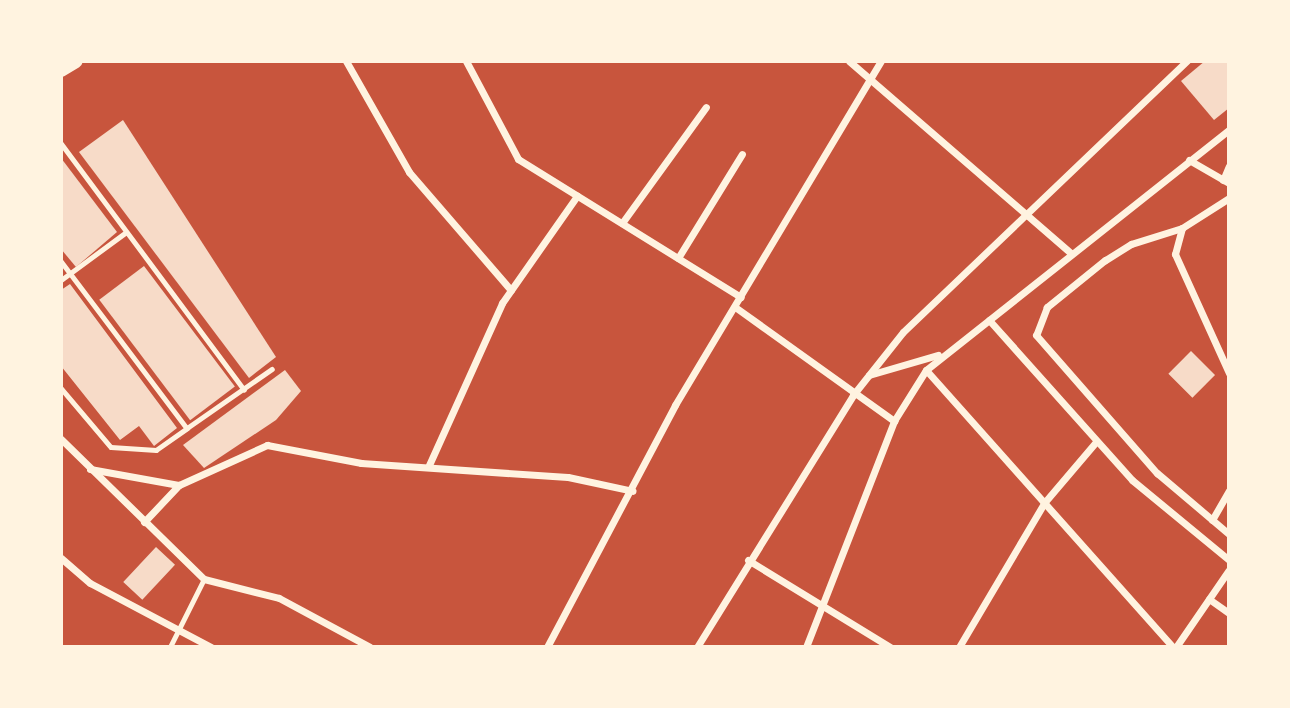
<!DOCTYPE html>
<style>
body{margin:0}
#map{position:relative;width:1290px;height:708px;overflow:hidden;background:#c8553d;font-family:Lato,sans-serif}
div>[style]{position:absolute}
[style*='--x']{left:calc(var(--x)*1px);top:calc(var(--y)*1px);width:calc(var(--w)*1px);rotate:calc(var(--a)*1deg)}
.building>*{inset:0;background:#f7dbc8;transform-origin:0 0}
.service>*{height:4.5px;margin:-2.25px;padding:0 2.25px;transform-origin:2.25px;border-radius:2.25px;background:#fff3e0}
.minor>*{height:7px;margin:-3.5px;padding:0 3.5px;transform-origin:3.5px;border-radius:3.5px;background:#fff3e0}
.trunk>*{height:14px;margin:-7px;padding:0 7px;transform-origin:7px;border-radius:7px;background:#fff3e0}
span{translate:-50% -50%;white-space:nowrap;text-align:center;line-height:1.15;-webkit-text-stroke:7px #fff3e0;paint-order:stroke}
.frame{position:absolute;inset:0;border:63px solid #fff3e0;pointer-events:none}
</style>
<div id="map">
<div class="building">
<div style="clip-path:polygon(1205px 61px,1229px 61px,1229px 108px,1214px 120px,1181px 81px)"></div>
<div style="clip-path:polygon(123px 120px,276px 357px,249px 378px,79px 152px)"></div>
<div style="clip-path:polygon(61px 158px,117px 232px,76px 267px,61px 249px)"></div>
<div style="left:144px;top:266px;width:151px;height:56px;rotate:53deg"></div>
<div style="clip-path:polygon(70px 284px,177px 428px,154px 446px,139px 426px,120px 440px,61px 366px,61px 290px)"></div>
<div style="left:1191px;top:351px;width:34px;height:32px;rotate:45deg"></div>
<div style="clip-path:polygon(285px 370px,301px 391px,276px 420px,204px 468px,183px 445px)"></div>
<div style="left:156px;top:547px;width:26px;height:48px;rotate:43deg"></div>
</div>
<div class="service">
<div style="--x:61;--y:143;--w:307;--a:53.4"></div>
<div style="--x:61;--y:261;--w:209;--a:53"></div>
<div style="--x:187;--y:428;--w:103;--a:-34.8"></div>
<div style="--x:61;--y:280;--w:79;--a:-36.3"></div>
<div style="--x:61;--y:388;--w:77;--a:49.7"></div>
<div style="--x:111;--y:447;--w:45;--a:3.8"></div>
<div style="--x:156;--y:450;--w:38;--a:-35"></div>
<div style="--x:170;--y:647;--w:76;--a:-63.4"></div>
</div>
<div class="minor">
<div style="--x:346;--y:61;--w:128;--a:60.4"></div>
<div style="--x:409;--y:172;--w:156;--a:49.2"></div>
<div style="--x:466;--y:61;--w:111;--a:62"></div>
<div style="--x:518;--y:159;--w:262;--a:31.8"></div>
<div style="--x:849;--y:61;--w:294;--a:40.9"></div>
<div style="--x:1189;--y:160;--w:46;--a:29.9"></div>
<div style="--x:1223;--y:180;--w:15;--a:-67"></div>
<div style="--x:1229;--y:198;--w:56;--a:147.4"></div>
<div style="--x:1182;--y:228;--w:27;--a:105"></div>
<div style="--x:1175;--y:254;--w:131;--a:65.6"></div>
<div style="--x:622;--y:223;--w:143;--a:-54.1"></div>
<div style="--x:1182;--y:228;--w:53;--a:162.6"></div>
<div style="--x:1131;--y:244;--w:31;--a:148"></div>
<div style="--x:1105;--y:260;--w:75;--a:141"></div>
<div style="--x:1047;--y:307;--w:30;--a:111"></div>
<div style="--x:1036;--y:335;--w:184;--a:48.8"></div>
<div style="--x:1157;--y:473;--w:94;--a:40.3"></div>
<div style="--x:678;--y:258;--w:122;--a:-58.4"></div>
<div style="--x:735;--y:307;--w:196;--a:35.6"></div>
<div style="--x:989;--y:320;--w:215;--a:48.2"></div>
<div style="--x:1132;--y:480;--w:126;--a:39.5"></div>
<div style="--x:926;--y:370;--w:371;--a:48.3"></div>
<div style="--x:869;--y:375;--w:72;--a:-16.2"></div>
<div style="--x:61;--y:439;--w:200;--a:44.4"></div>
<div style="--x:204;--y:579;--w:77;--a:14.2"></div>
<div style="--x:279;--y:598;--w:103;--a:28.3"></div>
<div style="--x:429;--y:465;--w:178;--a:-65.7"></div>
<div style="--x:502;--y:303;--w:131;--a:-55"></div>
<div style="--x:90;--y:469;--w:90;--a:10.2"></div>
<div style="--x:179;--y:485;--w:97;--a:-24.4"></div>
<div style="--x:267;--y:445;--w:96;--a:10.8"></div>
<div style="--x:361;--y:463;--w:207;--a:3.9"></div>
<div style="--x:568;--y:477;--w:66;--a:12.2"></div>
<div style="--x:1212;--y:520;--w:34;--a:-60"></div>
<div style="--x:144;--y:522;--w:51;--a:-46.6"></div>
<div style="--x:61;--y:558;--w:38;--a:41"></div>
<div style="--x:90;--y:583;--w:137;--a:27.9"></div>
<div style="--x:748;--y:560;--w:167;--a:31.5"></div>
<div style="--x:1209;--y:599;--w:24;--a:35"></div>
<div style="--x:547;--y:647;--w:274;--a:-62.1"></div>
<div style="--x:675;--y:405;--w:401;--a:-59.1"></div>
<div style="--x:697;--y:647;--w:296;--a:-58.2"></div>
<div style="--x:853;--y:395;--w:80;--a:-51.6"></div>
<div style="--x:903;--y:332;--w:393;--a:-43.7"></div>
<div style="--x:806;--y:647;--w:243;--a:-68.7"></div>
<div style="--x:894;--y:421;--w:60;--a:-57.9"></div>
<div style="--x:926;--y:370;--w:387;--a:-38.4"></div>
<div style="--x:959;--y:647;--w:167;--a:-59.4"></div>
<div style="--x:1044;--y:503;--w:80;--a:-49.6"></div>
<div style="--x:1176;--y:647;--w:93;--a:-55.5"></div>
</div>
<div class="trunk">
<div style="--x:61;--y:70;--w:17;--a:-31"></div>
</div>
<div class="frame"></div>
</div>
